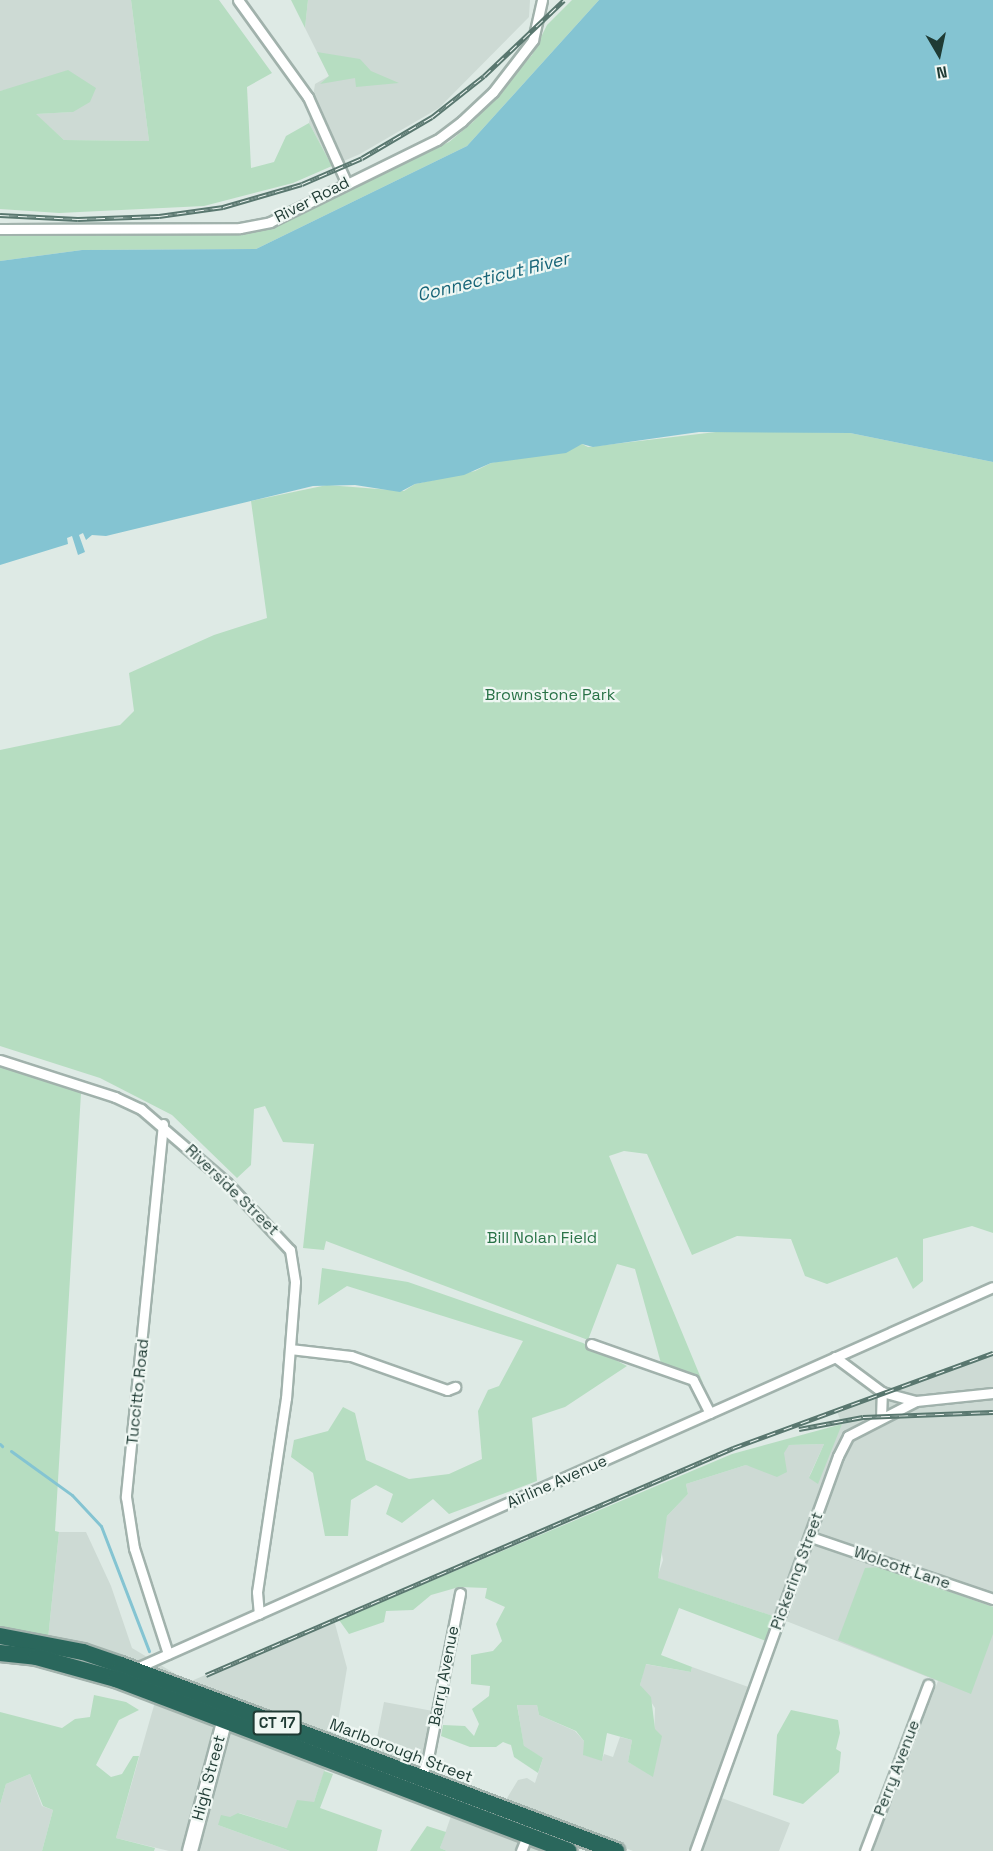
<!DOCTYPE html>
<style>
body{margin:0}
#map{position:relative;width:993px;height:1851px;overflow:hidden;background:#deeae5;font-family:"Space Grotesk",sans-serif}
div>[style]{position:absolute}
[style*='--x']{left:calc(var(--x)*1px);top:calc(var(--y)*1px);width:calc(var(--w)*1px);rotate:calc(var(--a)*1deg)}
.built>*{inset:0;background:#cddad4}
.green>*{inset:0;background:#b6ddc1}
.water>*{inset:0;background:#84c4d2}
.stream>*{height:3px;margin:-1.5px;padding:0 1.5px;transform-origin:1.5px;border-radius:1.5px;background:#84c4d2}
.roads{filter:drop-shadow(2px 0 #a1b2ac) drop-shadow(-2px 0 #a1b2ac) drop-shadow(0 2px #a1b2ac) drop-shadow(0 -2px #a1b2ac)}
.street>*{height:9px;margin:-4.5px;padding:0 4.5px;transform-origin:4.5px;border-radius:4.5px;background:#fff}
.secondary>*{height:14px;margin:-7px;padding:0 7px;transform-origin:7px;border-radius:7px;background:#fff}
.highway>*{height:16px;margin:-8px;padding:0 8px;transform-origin:8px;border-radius:8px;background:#2a675c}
.rail>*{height:5px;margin-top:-2.5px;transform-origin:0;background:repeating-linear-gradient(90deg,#eff7f3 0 9px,#59776f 0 18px);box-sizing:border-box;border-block:2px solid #59776f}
span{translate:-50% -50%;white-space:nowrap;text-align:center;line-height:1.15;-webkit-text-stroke:4.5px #eff7f3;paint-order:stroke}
.shield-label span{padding:2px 4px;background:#eff7f3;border:2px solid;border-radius:4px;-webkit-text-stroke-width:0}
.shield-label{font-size:15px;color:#1f3b34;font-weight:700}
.street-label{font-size:16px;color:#1f3b34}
.park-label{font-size:16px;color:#297247}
.water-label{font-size:18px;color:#186578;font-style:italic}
.north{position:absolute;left:909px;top:24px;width:60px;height:60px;-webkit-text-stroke:4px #eff7f3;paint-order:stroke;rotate:171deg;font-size:16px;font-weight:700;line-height:24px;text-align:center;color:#1f3b34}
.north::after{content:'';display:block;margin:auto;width:21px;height:27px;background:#1f3b34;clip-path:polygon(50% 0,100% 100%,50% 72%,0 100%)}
</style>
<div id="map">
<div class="built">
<div style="clip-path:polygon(0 0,131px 0,149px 141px,64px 140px,35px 114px,73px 112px,27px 85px,0 91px)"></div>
<div style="clip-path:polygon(308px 0,530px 0,529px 17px,439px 108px,360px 154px,332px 166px,309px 123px,315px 84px,329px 76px,305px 28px)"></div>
<div style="clip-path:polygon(993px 1355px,993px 1851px,873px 1851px,938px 1681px,776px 1617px,657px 1578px,663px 1560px,660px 1543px,667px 1516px,688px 1494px,686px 1484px,746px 1465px,767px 1470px,789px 1445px,824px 1444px,809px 1477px,842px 1424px,837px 1412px)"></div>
<div style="clip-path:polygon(59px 1532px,86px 1532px,111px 1586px,132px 1648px,189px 1682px,334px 1620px,347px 1668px,335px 1740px,314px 1802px,287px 1828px,239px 1813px,218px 1825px,290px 1851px,169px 1851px,116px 1838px,163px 1674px,48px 1639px)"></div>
<div style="clip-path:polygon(645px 1664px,691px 1672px,692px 1667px,757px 1690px,719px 1797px,790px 1823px,779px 1851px,633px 1851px,504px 1803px,518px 1780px,527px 1778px,535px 1783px,543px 1758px,524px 1747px,517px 1704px,537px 1705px,539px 1715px,575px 1731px,584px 1741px,584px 1755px,602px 1760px,604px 1754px,613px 1757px,620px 1737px,632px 1740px,628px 1762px,653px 1776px,655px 1708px,640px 1685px)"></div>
<div style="clip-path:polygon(384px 1702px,433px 1711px,420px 1769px,370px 1752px,375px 1748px)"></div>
<div style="clip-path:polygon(30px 1774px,42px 1806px,53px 1810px,42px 1851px,0 1851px,0 1805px,6px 1784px)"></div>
<div style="clip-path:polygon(451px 1816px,544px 1851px,447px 1851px,440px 1848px)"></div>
</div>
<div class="green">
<div style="clip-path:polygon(131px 0,219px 0,272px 73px,247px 87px,251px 168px,274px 162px,286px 136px,309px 123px,332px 166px,293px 183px,204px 206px,59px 213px,0 209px,0 91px,68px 70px,96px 88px,90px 102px,73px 112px,36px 114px,64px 140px,149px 141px)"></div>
<div style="clip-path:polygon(291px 0,308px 0,305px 28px)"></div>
<div style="clip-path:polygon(572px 0,599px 0,467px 146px,256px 249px,82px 250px,0 261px,0 235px,268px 230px,338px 192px,449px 142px,473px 122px,532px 55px,547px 25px)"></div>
<div style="clip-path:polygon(317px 52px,360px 59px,371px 71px,399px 83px,356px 87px,355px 78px,320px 84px,329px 76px)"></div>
<div style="clip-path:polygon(733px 430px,850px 433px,993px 462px,993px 1233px,972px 1226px,923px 1239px,923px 1281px,913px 1289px,897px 1257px,827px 1284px,805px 1276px,791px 1239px,737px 1236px,692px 1255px,647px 1154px,624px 1151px,609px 1156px,703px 1383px,662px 1367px,635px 1269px,617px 1264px,588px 1340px,326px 1241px,324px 1250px,303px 1248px,314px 1144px,283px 1142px,265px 1106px,254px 1109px,251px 1165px,237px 1178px,172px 1115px,100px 1078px,0 1046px,0 750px,120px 725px,134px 711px,129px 673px,214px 635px,267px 618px,251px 501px,327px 485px,404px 491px,415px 484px,475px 471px,491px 463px,582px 444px,588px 447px)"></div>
<div style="clip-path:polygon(0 1067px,81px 1093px,55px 1531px,59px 1532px,48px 1639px,0 1631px)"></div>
<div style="clip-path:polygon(322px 1268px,408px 1282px,583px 1343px,627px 1366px,565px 1407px,532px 1418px,537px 1481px,449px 1514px,433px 1499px,402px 1523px,386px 1514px,393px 1494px,376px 1485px,351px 1500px,348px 1536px,325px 1536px,313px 1473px,291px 1457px,294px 1440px,328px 1431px,343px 1407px,355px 1413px,366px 1460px,409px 1479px,449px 1474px,482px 1459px,478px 1411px,488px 1390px,499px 1386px,523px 1341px,347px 1286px,318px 1305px)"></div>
<div style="clip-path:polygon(842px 1424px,818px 1484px,809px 1478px,824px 1444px,789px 1445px,784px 1453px,787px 1472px,777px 1477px,746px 1465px,686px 1484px,688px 1494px,667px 1516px,658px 1578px,776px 1617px,766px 1641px,679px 1608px,661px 1655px,692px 1667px,691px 1672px,646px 1664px,640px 1685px,651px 1697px,655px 1729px,662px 1736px,653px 1777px,628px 1762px,632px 1740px,607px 1733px,602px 1761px,583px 1755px,584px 1741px,576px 1731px,539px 1715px,537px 1705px,517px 1705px,524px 1746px,543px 1758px,538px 1773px,514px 1757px,511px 1745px,503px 1742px,496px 1747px,470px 1747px,441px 1736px,443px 1725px,465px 1726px,474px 1736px,479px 1724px,472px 1709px,489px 1696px,490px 1686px,471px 1684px,471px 1655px,493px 1651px,502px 1641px,496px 1624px,505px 1607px,485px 1598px,487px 1588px,459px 1587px,431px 1595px,413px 1610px,386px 1611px,384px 1622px,349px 1634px,339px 1620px,732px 1454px)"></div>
<div style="clip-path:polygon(879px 1567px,993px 1607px,993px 1634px,971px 1694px,838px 1640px,865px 1568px)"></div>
<div style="clip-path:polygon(94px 1695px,126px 1702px,139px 1710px,119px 1720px,96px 1765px,111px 1777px,122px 1774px,133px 1756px,139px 1756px,116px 1838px,155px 1848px,154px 1851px,42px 1851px,53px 1810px,43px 1806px,30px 1774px,6px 1784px,0 1805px,0 1712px,62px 1728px,75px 1719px,90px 1717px)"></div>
<div style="clip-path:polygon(791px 1710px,838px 1720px,840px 1733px,836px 1749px,841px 1752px,839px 1772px,803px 1804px,773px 1795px,777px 1735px)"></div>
<div style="clip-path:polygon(324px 1771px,333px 1774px,320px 1808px,382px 1830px,377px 1851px,290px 1851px,218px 1825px,221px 1815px,230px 1817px,238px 1813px,287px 1828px,297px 1800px,314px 1802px)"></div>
<div style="clip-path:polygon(427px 1826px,446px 1832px,440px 1848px,447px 1851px,410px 1851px)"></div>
</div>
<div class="water">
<div style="clip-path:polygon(599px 0,993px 0,993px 462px,850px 433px,699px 432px,593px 447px,582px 444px,566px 453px,491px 463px,464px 475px,415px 484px,400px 492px,355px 485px,313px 486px,106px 536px,92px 535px,86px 540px,83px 533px,79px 535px,85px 552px,78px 555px,72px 536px,67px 538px,68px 544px,0 565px,0 261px,82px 250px,256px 249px,467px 146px)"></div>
</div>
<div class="stream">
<div style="--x:0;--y:1444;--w:3;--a:45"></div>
<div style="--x:11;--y:1451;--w:75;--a:35.8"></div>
<div style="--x:72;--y:1495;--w:42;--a:46.9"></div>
<div style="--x:101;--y:1526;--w:134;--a:69"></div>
</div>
<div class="roads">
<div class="street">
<div style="--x:238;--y:0;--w:120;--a:54.2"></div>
<div style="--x:308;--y:97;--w:93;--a:65.9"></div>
<div style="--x:0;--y:229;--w:240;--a:-0.2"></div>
<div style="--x:240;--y:228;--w:31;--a:-11"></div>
<div style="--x:270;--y:222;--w:186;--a:-26.2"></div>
<div style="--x:437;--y:140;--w:31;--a:-37"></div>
<div style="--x:462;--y:121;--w:42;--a:-43.1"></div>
<div style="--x:493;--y:92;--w:66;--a:-52.4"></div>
<div style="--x:533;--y:40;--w:41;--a:-77.3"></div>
<div style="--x:0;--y:1060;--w:121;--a:17.8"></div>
<div style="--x:115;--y:1097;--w:29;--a:25"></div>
<div style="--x:141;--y:1109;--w:113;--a:40.7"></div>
<div style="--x:227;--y:1183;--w:92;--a:46.8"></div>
<div style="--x:290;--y:1250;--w:32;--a:81"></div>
<div style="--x:295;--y:1282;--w:116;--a:94.4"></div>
<div style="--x:286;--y:1398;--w:196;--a:98.5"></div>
<div style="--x:257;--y:1592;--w:22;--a:85"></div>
<div style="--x:163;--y:1124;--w:375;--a:95.7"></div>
<div style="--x:126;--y:1497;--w:52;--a:81.1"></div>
<div style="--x:134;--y:1548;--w:111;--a:72.2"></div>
<div style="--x:591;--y:1344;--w:108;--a:19.4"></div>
<div style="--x:693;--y:1380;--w:37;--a:63"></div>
<div style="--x:290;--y:1349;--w:61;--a:6.5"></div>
<div style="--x:351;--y:1356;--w:102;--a:19.5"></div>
<div style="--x:447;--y:1390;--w:9;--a:-21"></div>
<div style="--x:835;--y:1357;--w:59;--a:36.7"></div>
<div style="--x:882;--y:1392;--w:35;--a:15"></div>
<div style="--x:881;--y:1418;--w:26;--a:-88"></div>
<div style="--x:811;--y:1537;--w:192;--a:18.8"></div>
<div style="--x:132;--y:1670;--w:942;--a:-23.98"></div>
<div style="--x:420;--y:1780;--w:23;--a:-70"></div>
<div style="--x:428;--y:1758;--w:168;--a:-79"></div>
<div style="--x:521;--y:1851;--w:18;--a:-68"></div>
<div style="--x:695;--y:1851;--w:420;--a:-70.1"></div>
<div style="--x:838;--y:1456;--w:22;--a:-63"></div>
<div style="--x:848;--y:1436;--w:76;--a:-27.2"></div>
<div style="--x:916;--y:1401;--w:77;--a:-5.9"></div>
<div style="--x:865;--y:1851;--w:178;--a:-69.2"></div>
</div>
<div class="secondary">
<div style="--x:190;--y:1851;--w:145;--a:-75.2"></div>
</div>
<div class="highway">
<div style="--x:0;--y:1636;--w:85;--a:10.9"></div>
<div style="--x:83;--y:1652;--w:40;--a:18.9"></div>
<div style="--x:121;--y:1665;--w:529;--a:20.59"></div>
<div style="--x:0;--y:1653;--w:36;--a:6"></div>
<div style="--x:36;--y:1657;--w:83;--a:15.4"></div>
<div style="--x:116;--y:1679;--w:484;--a:20.8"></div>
</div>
</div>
<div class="rail">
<div style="--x:0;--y:215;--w:78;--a:2.9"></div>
<div style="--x:78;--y:219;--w:81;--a:-2.1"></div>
<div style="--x:159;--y:216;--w:65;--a:-8"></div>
<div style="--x:223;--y:207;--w:82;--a:-16.2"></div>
<div style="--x:302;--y:184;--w:65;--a:-23.4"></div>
<div style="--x:362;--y:158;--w:81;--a:-30.4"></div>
<div style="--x:432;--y:117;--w:66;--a:-38.3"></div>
<div style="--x:484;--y:76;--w:110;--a:-43.5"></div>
<div style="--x:799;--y:1429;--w:65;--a:-10.6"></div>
<div style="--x:863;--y:1417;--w:130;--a:-2.2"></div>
<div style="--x:206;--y:1675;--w:574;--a:-23.3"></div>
<div style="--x:733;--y:1448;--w:277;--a:-20.1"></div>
</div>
<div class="shield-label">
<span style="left:277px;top:1723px">CT 17</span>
</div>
<div class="street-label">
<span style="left:312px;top:200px;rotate:-27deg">River Road</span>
<span style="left:232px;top:1190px;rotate:44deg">Riverside Street</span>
<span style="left:138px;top:1392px;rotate:-84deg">Tuccitto Road</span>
<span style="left:557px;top:1482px;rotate:-24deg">Airline Avenue</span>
<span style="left:902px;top:1568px;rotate:19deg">Wolcott Lane</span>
<span style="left:797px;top:1571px;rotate:-70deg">Pickering Street</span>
<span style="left:444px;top:1676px;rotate:-79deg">Barry Avenue</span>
<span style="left:401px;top:1751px;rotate:21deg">Marlborough Street</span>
<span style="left:897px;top:1768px;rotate:-69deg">Perry Avenue</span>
<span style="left:209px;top:1778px;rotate:-75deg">High Street</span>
</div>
<div class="park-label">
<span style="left:550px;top:695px">Brownstone Park</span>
<span style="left:542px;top:1238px">Bill Nolan Field</span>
</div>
<div class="water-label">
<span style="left:493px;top:277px;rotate:-14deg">Connecticut River</span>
</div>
<div class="north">N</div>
</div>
